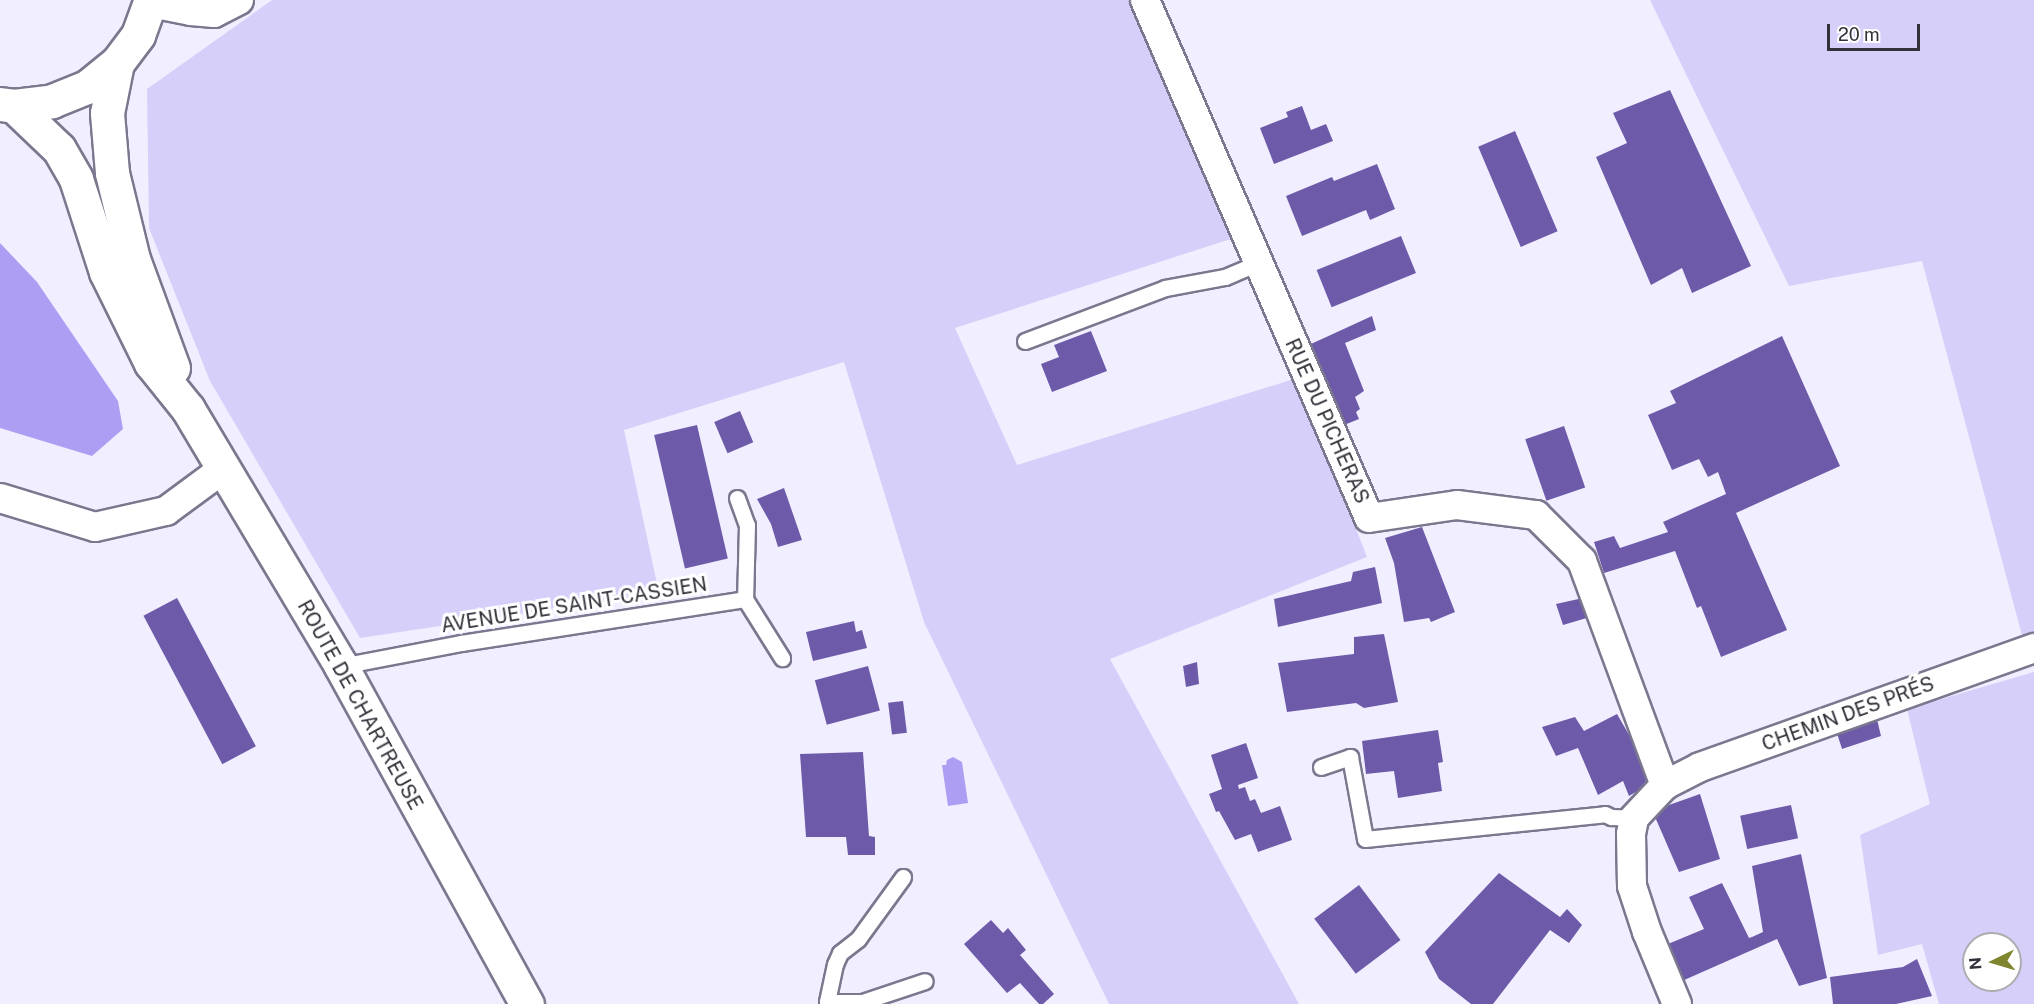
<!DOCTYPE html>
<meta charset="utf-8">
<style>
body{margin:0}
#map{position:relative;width:2034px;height:1004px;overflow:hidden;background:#f1efff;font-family:"Public Sans",sans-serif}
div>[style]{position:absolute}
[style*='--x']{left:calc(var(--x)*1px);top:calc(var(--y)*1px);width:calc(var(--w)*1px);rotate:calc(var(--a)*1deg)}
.green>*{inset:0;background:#d6cffa}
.water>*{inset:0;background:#ae9ef3}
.building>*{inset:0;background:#6d5baa;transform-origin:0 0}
.roads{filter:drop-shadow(2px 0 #7b778e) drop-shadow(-2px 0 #7b778e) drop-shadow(0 2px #7b778e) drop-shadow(0 -2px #7b778e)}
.lane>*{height:15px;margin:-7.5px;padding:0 7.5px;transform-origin:7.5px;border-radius:7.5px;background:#fff}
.street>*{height:28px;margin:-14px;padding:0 14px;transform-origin:14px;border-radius:14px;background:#fff}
.secondary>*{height:33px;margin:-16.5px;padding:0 16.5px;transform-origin:16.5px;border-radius:16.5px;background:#fff}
.primary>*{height:33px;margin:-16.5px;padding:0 16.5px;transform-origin:16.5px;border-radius:16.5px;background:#fff}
span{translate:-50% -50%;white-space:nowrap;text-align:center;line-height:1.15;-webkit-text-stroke:6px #fff;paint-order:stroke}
.street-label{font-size:20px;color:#32313a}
.north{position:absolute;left:1962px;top:932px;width:60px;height:60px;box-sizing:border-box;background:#fff;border:2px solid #adadb0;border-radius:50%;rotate:265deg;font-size:16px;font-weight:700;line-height:24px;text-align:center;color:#32313a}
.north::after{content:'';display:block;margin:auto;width:21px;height:27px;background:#7f842e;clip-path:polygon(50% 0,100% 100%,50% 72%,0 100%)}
.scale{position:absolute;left:1827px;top:24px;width:93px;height:27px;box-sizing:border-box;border:3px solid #32313a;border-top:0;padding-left:8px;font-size:18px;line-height:21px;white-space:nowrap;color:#32313a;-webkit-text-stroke:4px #fff;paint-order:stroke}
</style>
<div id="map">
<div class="green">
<div style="clip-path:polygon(272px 0,1128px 0,1240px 236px,955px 328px,1017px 465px,1297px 378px,1367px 557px,1110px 659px,1299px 1004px,1109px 1004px,924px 622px,844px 362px,624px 430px,659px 593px,360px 638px,210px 381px,149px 228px,147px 89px)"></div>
<div style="clip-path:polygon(1650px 0,2034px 0,2034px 640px,2024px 643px,1922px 261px,1789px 286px)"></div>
<div style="clip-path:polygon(evenodd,2034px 672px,2034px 1004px,1939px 1004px,1922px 944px,1878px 955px,1860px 835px,1930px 804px,1907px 709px,2034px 672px,1974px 944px,2010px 944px,2010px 980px,1974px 980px,1974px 944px)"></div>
</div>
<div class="water">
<div style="clip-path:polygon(0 243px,37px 282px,118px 401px,123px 429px,92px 456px,0 428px)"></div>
<div style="clip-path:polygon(953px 757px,962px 762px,968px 803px,948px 806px,942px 765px,946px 765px,947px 760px)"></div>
</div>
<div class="building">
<div style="clip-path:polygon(1670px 90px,1751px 266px,1692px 293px,1682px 268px,1651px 285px,1596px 157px,1627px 143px,1613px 113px)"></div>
<div style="clip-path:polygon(1302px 106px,1311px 130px,1326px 124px,1333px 141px,1274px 164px,1260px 128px,1288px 117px,1286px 112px)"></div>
<div style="left:1515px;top:131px;width:109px;height:40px;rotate:67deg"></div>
<div style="clip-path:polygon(1377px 164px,1395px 209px,1370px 220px,1366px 210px,1302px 236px,1286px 196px,1332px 177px,1334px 181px)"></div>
<div style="left:1401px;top:236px;width:40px;height:91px;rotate:68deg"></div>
<div style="clip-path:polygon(1372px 316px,1376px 330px,1345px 343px,1364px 391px,1355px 397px,1360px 409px,1356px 412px,1359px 419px,1344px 425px,1311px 344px)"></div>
<div style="clip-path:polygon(1091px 331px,1107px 371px,1052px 392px,1041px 364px,1059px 357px,1054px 345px)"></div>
<div style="clip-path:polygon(1782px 336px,1840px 466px,1736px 513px,1787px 630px,1721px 657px,1701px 606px,1697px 608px,1675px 551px,1604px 573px,1594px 542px,1614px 536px,1620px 548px,1668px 532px,1663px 522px,1726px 494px,1718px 472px,1708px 477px,1699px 459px,1672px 470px,1648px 415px,1676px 403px,1670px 391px)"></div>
<div style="left:740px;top:411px;width:34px;height:28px;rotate:67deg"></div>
<div style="left:697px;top:425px;width:137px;height:44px;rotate:77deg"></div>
<div style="left:1564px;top:426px;width:65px;height:41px;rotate:71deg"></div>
<div style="clip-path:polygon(784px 488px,802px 540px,778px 547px,771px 524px,757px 499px)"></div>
<div style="clip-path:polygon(1422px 527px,1455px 612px,1431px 622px,1429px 618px,1404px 622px,1394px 563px,1385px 538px)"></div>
<div style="clip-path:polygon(1375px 567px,1382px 603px,1278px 627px,1274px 599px,1351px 581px,1353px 572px)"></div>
<div style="left:177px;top:598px;width:168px;height:38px;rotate:62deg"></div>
<div style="clip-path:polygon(1583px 598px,1590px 617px,1563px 625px,1556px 604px)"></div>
<div style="clip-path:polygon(854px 621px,856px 632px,862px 630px,867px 648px,813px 661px,806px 632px)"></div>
<div style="clip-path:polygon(1384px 634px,1398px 702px,1364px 708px,1356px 703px,1287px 712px,1278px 663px,1354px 654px,1354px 637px)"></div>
<div style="clip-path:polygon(1197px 662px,1199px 684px,1186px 687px,1183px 666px)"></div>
<div style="left:868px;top:666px;width:46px;height:55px;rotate:75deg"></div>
<div style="left:903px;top:701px;width:32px;height:15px;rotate:83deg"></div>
<div style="clip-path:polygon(1875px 711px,1881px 736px,1842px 749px,1835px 727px)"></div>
<div style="clip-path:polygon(1617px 714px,1643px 759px,1651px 783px,1629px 796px,1623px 781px,1598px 795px,1578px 748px,1556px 756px,1542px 727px,1575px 717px,1584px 731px)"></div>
<div style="clip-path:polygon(1438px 730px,1443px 762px,1438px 763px,1442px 791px,1398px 798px,1394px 771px,1366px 774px,1362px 741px)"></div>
<div style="clip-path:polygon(1246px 743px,1258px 778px,1238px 785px,1239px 789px,1245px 787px,1250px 801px,1255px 799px,1261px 813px,1280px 806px,1292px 840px,1258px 852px,1251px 834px,1235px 840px,1219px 811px,1216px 812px,1209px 794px,1222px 789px,1211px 755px)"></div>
<div style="clip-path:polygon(863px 752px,869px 836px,875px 837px,875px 855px,848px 855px,846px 837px,806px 837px,800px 754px)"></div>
<div style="clip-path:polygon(1700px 794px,1720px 859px,1679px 872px,1655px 817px,1669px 805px)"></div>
<div style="left:1791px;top:805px;width:34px;height:52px;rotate:78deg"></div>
<div style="clip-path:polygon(1801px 854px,1827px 978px,1799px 986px,1777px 939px,1682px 981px,1668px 944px,1704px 929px,1689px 897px,1722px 883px,1749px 938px,1752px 937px,1763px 932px,1752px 866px)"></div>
<div style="clip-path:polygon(1499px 873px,1560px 917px,1567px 909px,1582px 925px,1569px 943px,1550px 930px,1493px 1004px,1471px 1004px,1439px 979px,1425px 952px)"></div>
<div style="left:1359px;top:885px;width:69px;height:56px;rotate:53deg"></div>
<div style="clip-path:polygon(991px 920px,1003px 933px,1008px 928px,1026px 950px,1020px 955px,1054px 994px,1043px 1004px,1039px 1004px,1020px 983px,1007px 993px,964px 944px)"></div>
<div style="clip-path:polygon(1917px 959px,1932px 996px,1896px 1004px,1833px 1004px,1830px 977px,1903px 967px)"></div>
</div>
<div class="roads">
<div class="lane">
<div style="--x:1025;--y:341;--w:150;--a:-20.7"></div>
<div style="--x:1165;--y:288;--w:61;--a:-10.4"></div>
<div style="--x:1225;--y:277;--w:36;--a:-23"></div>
<div style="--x:737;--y:498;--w:29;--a:70"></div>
<div style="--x:747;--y:525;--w:74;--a:91.5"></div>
<div style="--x:341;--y:666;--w:122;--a:-10.9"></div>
<div style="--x:461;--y:643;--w:287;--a:-8.8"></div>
<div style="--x:745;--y:599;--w:70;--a:57.9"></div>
<div style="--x:1321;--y:767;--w:31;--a:-19"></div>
<div style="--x:1350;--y:757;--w:83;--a:79.6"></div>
<div style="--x:1365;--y:839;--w:241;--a:-5.9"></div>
<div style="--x:1605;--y:814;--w:7;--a:27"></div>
<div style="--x:1611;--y:817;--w:23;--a:2"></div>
<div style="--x:903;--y:877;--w:77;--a:126"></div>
<div style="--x:858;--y:939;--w:23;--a:142"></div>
<div style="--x:840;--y:953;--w:12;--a:114"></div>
<div style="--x:835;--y:964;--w:39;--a:102"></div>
<div style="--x:827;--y:1002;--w:35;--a:0"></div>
<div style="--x:862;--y:1002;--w:66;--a:-18.4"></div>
</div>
<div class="street">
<div style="--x:1145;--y:0;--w:564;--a:66.61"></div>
<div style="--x:1369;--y:518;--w:89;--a:-8.4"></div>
<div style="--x:1457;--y:505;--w:80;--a:7.2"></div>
<div style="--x:1536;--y:515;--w:65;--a:45"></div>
<div style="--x:1582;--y:561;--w:239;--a:69.7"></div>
<div style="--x:151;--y:3;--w:41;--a:11.3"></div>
<div style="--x:191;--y:11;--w:23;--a:5"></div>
<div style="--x:214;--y:13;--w:28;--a:-27"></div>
<div style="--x:0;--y:498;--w:99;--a:17"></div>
<div style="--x:95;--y:527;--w:73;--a:-12.7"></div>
<div style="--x:166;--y:511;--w:71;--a:-36.4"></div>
<div style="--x:1677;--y:1004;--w:78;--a:-112.6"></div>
<div style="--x:1647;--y:932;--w:48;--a:-108.1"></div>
<div style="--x:1632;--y:886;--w:52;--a:-91.1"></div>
<div style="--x:1631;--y:834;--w:16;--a:-79"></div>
<div style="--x:1634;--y:818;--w:45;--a:-46.8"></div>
<div style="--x:1665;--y:785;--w:39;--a:-27"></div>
<div style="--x:1700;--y:767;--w:355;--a:-19.6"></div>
</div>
<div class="secondary">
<div style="--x:117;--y:63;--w:51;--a:101.3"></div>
<div style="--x:107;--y:113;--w:60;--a:85.2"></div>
<div style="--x:112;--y:173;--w:89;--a:76.3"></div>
<div style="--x:133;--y:259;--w:116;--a:69.8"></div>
<div style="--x:14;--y:106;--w:62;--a:43.7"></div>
<div style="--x:59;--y:149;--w:34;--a:60"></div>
<div style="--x:76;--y:179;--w:98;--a:72.1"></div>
<div style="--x:106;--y:272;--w:102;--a:63.7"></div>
<div style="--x:151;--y:363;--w:59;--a:51.2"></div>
<div style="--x:188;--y:409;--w:299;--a:59.2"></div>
<div style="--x:341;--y:666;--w:386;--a:61.2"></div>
</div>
<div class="primary">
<div style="--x:0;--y:104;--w:14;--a:8"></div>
<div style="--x:14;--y:106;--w:38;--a:-7"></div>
<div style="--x:52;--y:101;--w:38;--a:-22"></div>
<div style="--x:87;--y:87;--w:38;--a:-39"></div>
<div style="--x:117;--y:63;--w:35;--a:-53"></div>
<div style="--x:138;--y:35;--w:37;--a:-70"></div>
</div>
</div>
<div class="street-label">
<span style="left:1327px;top:421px;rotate:66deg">RUE DU PICHERAS</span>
<span style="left:574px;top:605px;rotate:-9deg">AVENUE DE SAINT-CASSIEN</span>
<span style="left:360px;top:705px;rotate:61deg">ROUTE DE CHARTREUSE</span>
<span style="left:1848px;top:714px;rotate:-20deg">CHEMIN DES PRÉS</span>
</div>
<div class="north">N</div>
<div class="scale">20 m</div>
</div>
